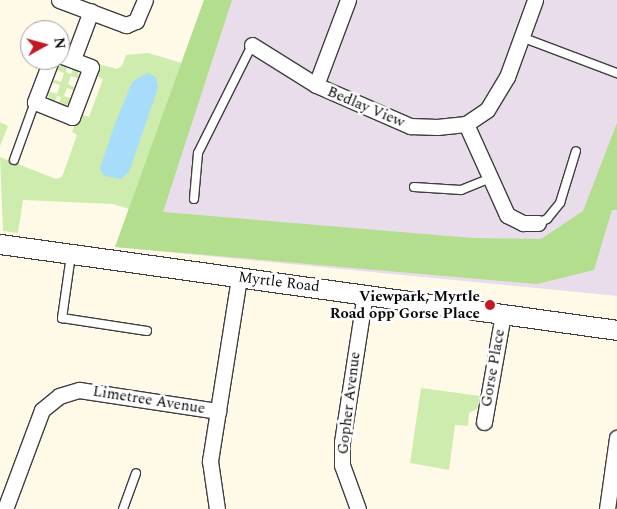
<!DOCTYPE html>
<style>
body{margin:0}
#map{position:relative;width:617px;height:509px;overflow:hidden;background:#fffae8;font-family:Spectral,serif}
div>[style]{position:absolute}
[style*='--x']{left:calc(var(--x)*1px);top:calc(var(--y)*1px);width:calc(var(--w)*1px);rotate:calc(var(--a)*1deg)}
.industrial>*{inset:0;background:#e9ddeb}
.green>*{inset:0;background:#cfecaf}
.forest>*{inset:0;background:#b2de8d}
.water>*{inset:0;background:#a8dcfb}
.roads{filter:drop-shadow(1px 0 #3e3e3e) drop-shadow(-1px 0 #3e3e3e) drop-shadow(0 1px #3e3e3e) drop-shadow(0 -1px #3e3e3e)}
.service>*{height:8px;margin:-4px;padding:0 4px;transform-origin:4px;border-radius:4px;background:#fff}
.minor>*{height:15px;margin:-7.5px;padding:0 7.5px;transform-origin:7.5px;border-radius:7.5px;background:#fff}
.tertiary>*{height:19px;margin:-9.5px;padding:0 9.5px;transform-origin:9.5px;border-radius:9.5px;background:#fff}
.dots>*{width:14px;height:14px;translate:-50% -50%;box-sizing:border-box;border:2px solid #fff;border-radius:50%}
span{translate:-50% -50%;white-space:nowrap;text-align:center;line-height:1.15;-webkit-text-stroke:5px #fff;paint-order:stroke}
.street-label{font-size:15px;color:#0b0b0b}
.poi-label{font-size:15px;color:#0b0b0b;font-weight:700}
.right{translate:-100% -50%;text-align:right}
.north{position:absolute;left:20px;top:20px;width:50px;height:50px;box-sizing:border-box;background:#fff;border:1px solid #9d9d9d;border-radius:50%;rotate:83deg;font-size:14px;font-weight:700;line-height:20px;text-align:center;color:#0b0b0b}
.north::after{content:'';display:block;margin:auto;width:18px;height:22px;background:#c41922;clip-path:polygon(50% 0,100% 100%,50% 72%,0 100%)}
</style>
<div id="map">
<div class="industrial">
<div style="clip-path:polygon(204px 0,617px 0,617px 296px,115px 247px)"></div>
</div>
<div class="green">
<div style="clip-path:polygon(148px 53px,182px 63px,129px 209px,113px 204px,23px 200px,18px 233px,3px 231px,0 157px,56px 179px,62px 177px,77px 135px,72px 132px,79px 113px,89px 117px,103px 79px,94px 75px,98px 64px,117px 69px,122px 66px,126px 55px)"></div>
<div style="clip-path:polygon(68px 64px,66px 72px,71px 74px,73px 66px,78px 69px,79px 79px,71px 76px,68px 84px,76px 88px,75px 91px,67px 88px,64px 96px,72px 99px,66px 106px,58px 106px,61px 97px,57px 96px,54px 104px,49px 100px,48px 91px,57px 94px,60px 85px,51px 82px,52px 79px,61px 82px,64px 73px,56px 70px,59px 65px)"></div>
<div style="clip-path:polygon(0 122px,8px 126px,0 146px)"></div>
<div style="clip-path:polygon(421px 388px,480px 396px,477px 409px,469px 413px,468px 426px,455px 425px,449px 470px,410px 463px)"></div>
</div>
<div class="forest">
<div style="clip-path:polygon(204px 0,232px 0,163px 212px,472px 238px,541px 239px,583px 211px,617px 123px,617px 210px,612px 210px,594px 270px,537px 284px,115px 247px)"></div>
</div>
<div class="water">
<div style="clip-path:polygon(147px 73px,156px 77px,158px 88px,129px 172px,121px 179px,104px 176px,100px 168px,115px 124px,132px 82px)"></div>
</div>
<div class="roads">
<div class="service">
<div style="--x:521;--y:37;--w:103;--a:20.6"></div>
<div style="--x:14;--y:160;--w:62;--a:-70.1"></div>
<div style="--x:414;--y:187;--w:47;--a:3.7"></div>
<div style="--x:461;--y:190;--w:31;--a:-22"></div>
<div style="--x:194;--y:199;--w:46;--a:-85"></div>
<div style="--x:198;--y:153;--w:121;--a:-63.4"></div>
<div style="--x:538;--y:223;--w:10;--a:-24"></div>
<div style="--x:547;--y:219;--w:21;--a:-51"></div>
<div style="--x:560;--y:203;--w:54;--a:-72.9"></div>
<div style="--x:71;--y:255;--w:64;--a:98.1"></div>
<div style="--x:62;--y:318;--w:86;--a:8.7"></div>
<div style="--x:123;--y:509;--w:38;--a:-70"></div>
</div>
<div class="minor">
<div style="--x:59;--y:0;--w:72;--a:20.5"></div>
<div style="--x:126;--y:25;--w:11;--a:-22"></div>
<div style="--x:136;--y:21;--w:23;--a:-67"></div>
<div style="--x:252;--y:45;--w:75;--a:32"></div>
<div style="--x:316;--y:85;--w:103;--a:23.6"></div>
<div style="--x:410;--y:126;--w:27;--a:2"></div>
<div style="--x:437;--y:127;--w:29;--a:-6"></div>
<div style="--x:466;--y:124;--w:25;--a:-34"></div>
<div style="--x:487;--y:110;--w:39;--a:-59"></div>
<div style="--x:507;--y:77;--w:82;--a:-70"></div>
<div style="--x:73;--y:59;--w:51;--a:-69.4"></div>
<div style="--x:51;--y:60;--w:45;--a:110.9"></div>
<div style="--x:35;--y:102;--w:40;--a:22"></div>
<div style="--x:72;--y:117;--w:53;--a:-69.2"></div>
<div style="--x:91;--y:67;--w:33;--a:-159"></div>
<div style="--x:316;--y:85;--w:91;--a:-69.4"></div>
<div style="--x:466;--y:124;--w:100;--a:65.7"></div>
<div style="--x:507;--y:215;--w:18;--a:27"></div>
<div style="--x:523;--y:223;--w:15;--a:0"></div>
<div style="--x:484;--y:422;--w:110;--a:-80"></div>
<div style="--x:5;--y:509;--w:106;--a:-69.5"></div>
<div style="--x:42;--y:410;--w:22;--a:-39"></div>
<div style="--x:59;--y:396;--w:21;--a:-17"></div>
<div style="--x:79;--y:390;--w:141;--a:8.6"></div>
<div style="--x:217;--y:509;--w:49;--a:-98.3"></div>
<div style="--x:210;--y:461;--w:186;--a:-81"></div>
<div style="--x:358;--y:509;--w:47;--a:-110"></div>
<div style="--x:342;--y:465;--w:23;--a:-90"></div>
<div style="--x:342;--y:442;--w:150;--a:-81.2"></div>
<div style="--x:607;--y:509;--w:72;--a:-82"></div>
</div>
<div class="tertiary">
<div style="--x:0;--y:244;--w:623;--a:7.93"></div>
</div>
</div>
<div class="dots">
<div style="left:490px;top:305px;background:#c41922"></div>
</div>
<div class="street-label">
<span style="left:366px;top:107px;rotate:23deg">Bedlay View</span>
<span style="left:279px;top:282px;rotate:7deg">Myrtle Road</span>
<span style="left:493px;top:368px;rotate:-80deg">Gorse Place</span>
<span style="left:149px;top:400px;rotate:9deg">Limetree Avenue</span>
<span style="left:349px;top:403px;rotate:-83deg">Gopher Avenue</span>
</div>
<div class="poi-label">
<span class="right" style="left:480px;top:305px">Viewpark, Myrtle<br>Road opp Gorse Place</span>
</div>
<div class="north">N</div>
</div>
